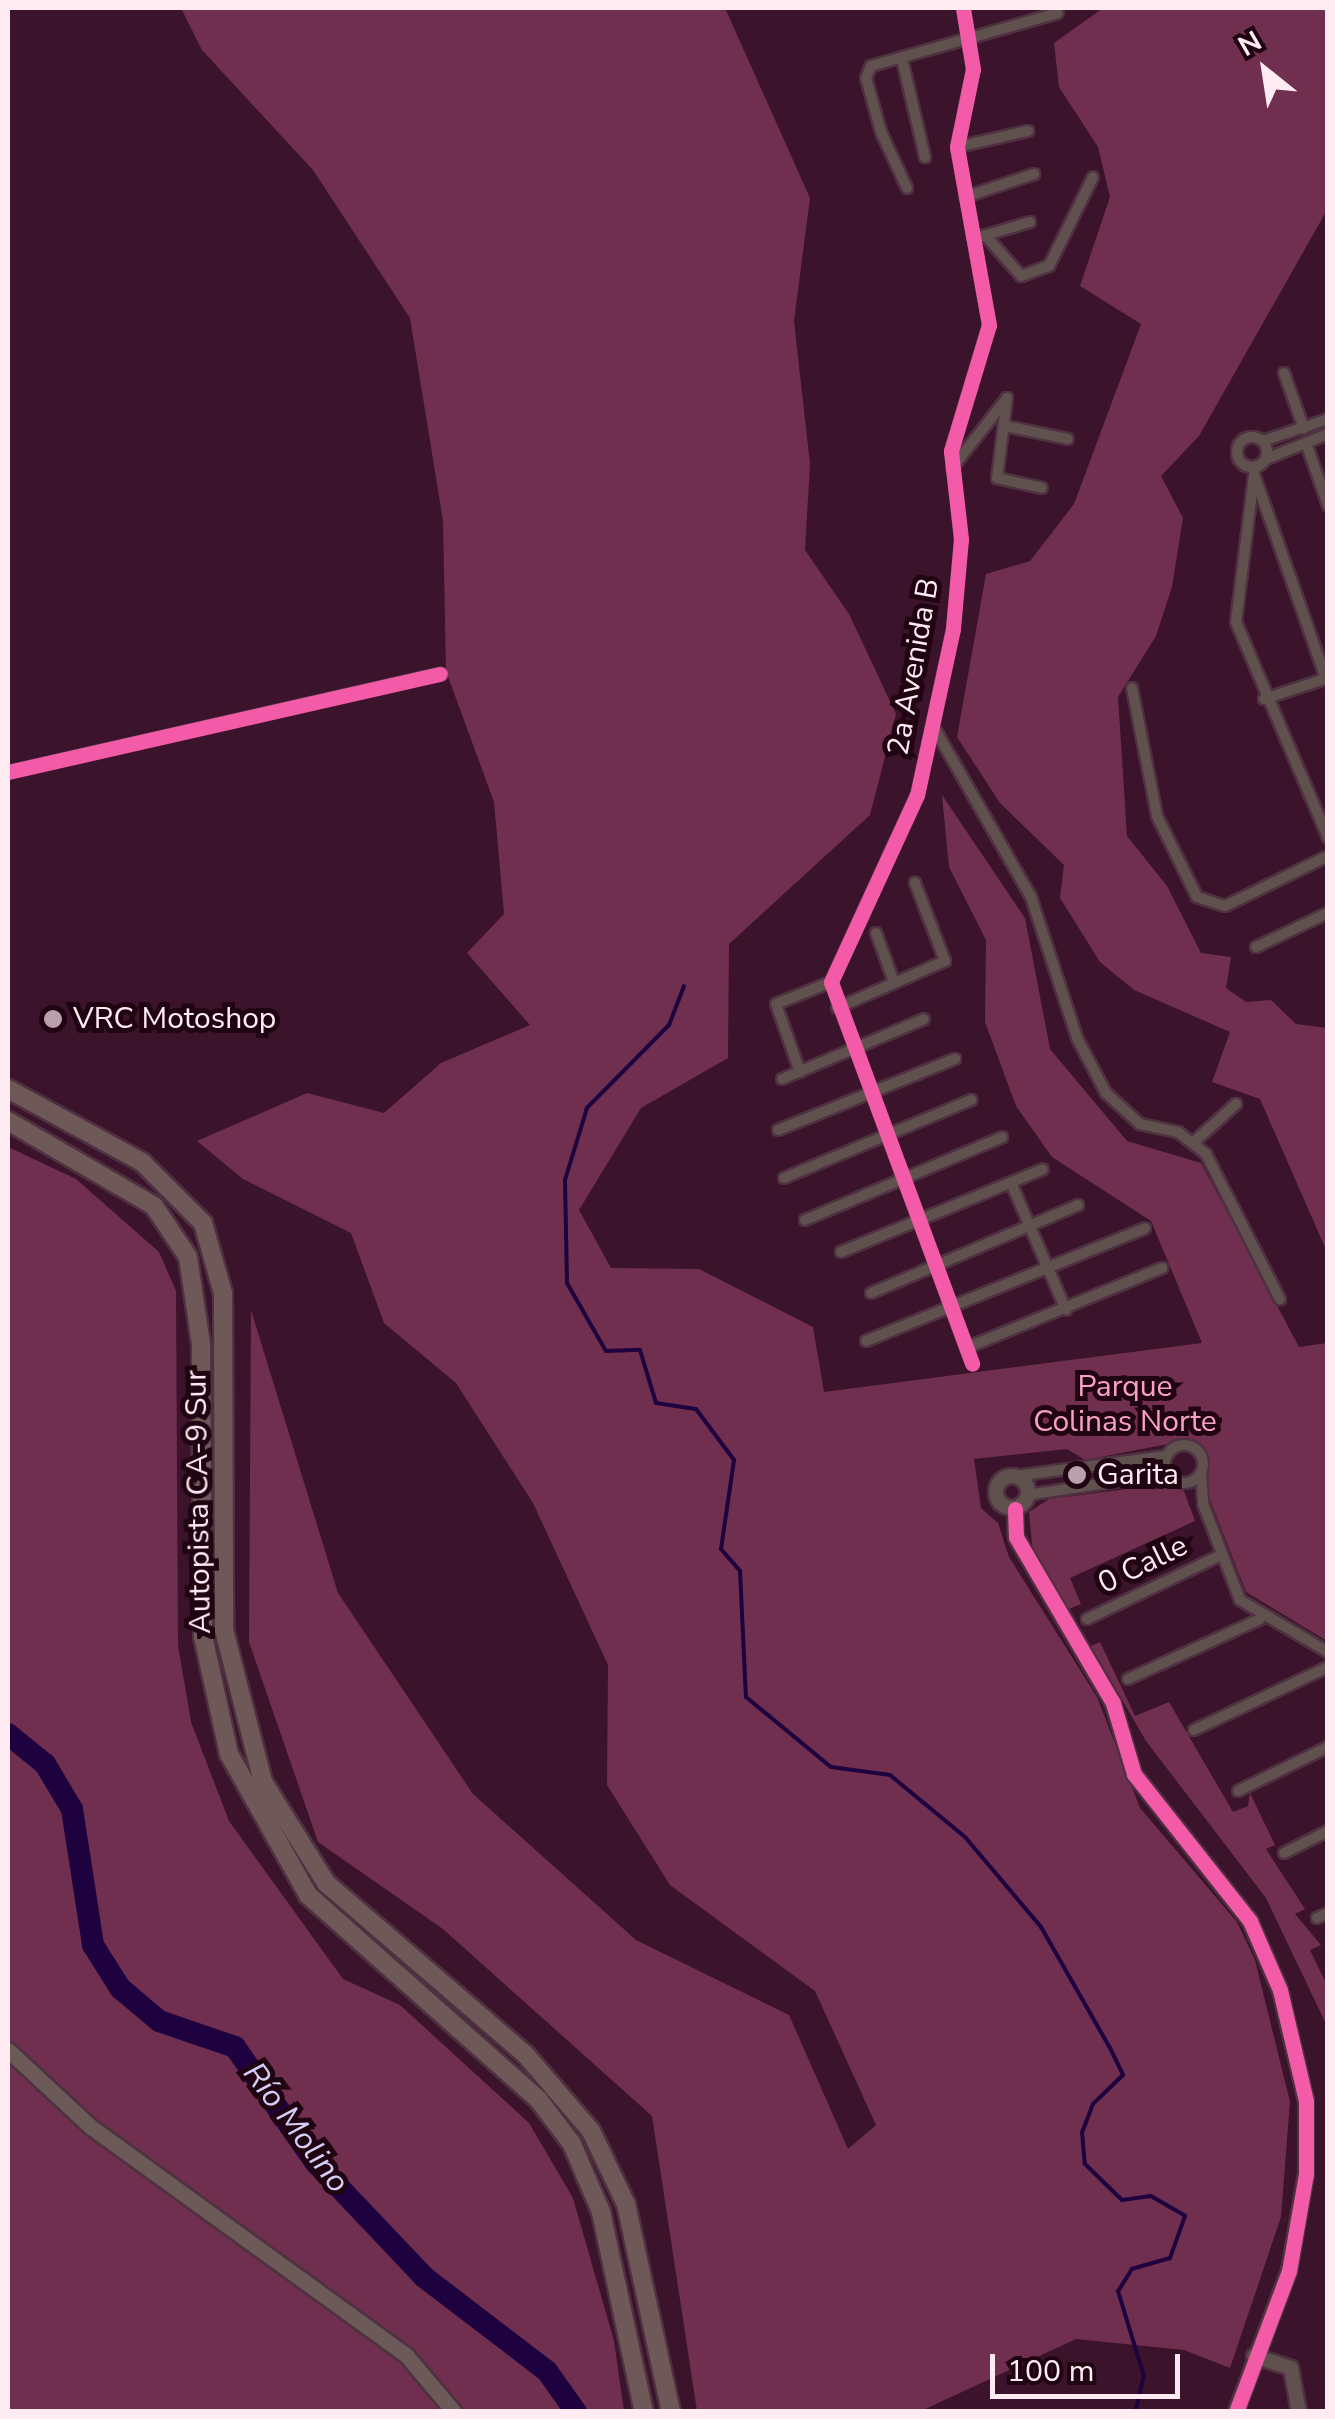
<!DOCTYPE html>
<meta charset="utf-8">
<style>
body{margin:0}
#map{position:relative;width:1335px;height:2419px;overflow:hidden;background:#3b132a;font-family:"Nunito Sans",sans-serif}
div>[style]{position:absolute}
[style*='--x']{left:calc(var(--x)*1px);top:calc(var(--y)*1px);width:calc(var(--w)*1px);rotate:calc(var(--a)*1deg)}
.green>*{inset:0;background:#712f4f}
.stream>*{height:4px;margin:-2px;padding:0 2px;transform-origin:2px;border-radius:2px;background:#1e0240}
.river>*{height:22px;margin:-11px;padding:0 11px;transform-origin:11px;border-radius:11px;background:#1e0240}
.roads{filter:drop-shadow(2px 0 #4f3141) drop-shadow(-2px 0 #4f3141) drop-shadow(0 2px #4f3141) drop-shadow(0 -2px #4f3141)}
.minor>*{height:10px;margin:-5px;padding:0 5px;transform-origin:5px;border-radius:5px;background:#60514f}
.minor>.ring{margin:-5px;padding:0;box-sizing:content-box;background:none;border:10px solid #60514f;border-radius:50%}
.tertiary>*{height:14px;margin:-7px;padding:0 7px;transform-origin:7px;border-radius:7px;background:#60514f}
.tertiary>.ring{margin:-7px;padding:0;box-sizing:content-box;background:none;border:14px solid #60514f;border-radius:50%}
.secondary>*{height:15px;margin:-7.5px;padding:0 7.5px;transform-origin:7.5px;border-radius:7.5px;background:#6b5a57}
.trunk>*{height:18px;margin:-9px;padding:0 9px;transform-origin:9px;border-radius:9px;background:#6f5958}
.cycleway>*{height:15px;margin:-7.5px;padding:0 7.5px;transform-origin:7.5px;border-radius:7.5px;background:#f35aa7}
.dots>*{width:28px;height:28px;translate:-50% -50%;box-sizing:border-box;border:5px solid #210412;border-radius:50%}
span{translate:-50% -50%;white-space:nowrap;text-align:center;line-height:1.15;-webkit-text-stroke:10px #210412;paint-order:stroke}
.street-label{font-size:30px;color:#ffecf3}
.poi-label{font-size:30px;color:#ffecf3}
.left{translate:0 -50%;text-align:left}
.park-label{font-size:30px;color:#f8a1c6}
.water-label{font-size:32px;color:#d4cdf6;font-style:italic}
.frame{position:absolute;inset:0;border:10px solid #ffecf3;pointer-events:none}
.north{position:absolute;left:1215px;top:20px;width:100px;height:100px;-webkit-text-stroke:8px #210412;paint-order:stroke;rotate:330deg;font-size:28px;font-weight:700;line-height:40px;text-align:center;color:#ffecf3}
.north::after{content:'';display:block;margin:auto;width:35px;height:45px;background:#ffecf3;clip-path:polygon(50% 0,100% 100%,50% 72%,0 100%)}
.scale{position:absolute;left:990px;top:2354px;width:190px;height:45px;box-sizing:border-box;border:5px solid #ffecf3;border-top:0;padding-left:12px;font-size:30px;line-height:35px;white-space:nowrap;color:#ffecf3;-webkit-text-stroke:8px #210412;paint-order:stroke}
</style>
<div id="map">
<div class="green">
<div style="clip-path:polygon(181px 8px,725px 8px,810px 198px,794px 321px,810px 464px,805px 550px,849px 614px,896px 714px,870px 815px,729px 944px,728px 1058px,641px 1108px,579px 1210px,611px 1268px,699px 1269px,813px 1327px,824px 1392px,1202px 1343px,1151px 1221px,1052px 1157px,1016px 1106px,985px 1022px,986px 940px,949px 867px,942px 795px,1025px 918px,1050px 1049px,1127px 1141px,1201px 1163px,1299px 1347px,1327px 1343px,1327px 1641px,1246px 1592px,1203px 1482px,1210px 1457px,1194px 1439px,1085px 1460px,1067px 1449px,974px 1459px,981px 1508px,998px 1523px,1009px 1557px,1097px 1697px,1140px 1808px,1237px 1922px,1255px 1960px,1290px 2102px,1281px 2217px,1230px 2368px,1184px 2350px,1076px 2339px,921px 2411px,697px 2411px,652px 2116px,443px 1929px,318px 1842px,249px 1642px,251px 1310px,338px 1593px,473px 1794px,636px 1940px,789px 2015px,848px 2149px,876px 2125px,815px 1991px,670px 1885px,607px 1785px,608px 1665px,533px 1503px,456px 1383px,384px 1323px,351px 1233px,243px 1179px,197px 1141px,307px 1093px,384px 1113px,441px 1063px,530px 1025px,467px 953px,504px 914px,494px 802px,446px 671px,443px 521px,410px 318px,313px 170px,202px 50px)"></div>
<div style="clip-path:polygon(1103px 8px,1327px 8px,1327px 210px,1199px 436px,1161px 476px,1183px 518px,1172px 587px,1156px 636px,1118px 697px,1127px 836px,1167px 886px,1201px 953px,1231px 957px,1226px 988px,1246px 1002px,1271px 1000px,1296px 1024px,1327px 1028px,1327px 1252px,1260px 1099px,1212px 1082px,1230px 1032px,1134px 990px,1100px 962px,1060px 898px,1064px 865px,1000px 803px,957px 737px,986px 574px,1030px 561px,1074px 504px,1141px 324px,1080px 286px,1110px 197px,1098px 147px,1059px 87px,1054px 43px)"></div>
<div style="clip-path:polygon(8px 1147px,76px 1179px,159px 1252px,176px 1291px,178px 1645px,191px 1722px,229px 1821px,343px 1979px,400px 2005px,529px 2123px,573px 2198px,614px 2341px,624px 2411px,8px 2411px)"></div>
<div style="clip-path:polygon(1166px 1484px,1184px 1491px,1195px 1521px,1070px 1578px,1081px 1604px,1069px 1609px,1033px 1554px,1029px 1512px,1049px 1499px)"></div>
<div style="clip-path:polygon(1100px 1642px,1135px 1716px,1169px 1702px,1233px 1812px,1248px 1806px,1250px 1793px,1275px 1845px,1266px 1849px,1305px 1909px,1295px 1914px,1321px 1945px,1310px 1950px,1327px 1985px,1327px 2026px,1266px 1898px,1146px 1741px,1091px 1646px)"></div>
</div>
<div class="stream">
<div style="--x:684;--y:986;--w:42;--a:111"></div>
<div style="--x:669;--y:1025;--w:117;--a:134.7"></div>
<div style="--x:587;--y:1108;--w:75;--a:107"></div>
<div style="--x:565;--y:1180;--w:103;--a:88.9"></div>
<div style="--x:567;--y:1283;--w:78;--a:60.2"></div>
<div style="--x:606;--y:1351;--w:34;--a:-2"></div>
<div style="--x:640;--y:1350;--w:55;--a:73.2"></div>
<div style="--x:656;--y:1403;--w:40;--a:8.5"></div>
<div style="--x:696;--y:1409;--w:64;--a:53.3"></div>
<div style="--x:734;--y:1460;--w:90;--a:98.3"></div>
<div style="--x:721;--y:1549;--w:29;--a:49"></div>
<div style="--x:740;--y:1571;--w:126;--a:87.3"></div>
<div style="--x:746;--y:1697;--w:110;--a:39.5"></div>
<div style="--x:831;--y:1767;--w:60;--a:7.7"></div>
<div style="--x:890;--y:1775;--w:97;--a:39.6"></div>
<div style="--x:965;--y:1837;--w:118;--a:49.8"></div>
<div style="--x:1041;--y:1927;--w:139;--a:60.3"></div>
<div style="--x:1110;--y:2048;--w:30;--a:64"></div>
<div style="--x:1123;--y:2075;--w:42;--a:136"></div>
<div style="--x:1093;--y:2104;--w:30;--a:111"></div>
<div style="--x:1082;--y:2132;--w:32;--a:85"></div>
<div style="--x:1085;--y:2164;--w:52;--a:44.2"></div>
<div style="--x:1122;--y:2200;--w:29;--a:-8"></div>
<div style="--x:1151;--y:2196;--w:39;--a:30"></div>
<div style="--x:1185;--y:2216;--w:45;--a:109.7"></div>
<div style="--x:1170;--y:2258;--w:40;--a:164"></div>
<div style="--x:1132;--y:2269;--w:26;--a:122"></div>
<div style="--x:1118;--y:2291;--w:89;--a:73"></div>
<div style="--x:1144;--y:2376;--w:37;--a:104"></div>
</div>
<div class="river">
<div style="--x:8;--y:1734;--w:48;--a:39"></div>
<div style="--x:45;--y:1764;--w:52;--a:59"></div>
<div style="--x:72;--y:1809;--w:138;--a:81.2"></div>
<div style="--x:93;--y:1945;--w:51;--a:57.9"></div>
<div style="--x:120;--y:1988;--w:51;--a:40.2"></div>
<div style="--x:159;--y:2021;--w:80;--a:18.9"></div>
<div style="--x:235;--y:2047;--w:141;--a:55.1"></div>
<div style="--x:316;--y:2163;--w:157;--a:46.5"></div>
<div style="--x:424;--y:2277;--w:155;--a:37.4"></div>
<div style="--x:547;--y:2371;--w:50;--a:54.7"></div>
</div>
<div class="roads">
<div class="minor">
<div style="--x:963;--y:8;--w:62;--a:80.7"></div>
<div style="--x:973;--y:69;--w:80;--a:101.6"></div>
<div style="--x:957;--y:147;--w:181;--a:79.8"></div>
<div style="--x:989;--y:325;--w:132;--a:106.8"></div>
<div style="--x:951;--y:451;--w:89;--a:83.5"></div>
<div style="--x:961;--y:539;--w:90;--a:95.1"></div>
<div style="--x:953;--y:629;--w:170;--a:102.2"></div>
<div style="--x:917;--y:795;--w:206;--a:114.7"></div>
<div style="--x:831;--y:982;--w:407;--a:69.7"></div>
<div style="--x:902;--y:59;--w:101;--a:76.8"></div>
<div style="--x:957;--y:147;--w:73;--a:-12.7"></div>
<div style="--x:907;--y:188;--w:62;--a:-114.9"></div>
<div style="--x:881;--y:132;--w:56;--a:-105.5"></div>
<div style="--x:866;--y:78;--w:13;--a:-67"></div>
<div style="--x:871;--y:66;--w:194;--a:-15.8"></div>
<div style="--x:965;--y:197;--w:73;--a:-18.4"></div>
<div style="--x:985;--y:235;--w:55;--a:48.7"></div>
<div style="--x:1021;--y:276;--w:30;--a:-20"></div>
<div style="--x:1049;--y:266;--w:99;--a:-63.7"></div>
<div style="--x:983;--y:236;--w:49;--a:-16.6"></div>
<div style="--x:1284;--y:373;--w:59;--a:70.3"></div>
<div style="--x:1007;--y:398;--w:81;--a:97.1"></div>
<div style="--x:997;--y:478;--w:46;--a:12.5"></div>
<div style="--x:1005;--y:426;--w:64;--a:11.7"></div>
<div class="ring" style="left:1237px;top:437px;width:20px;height:20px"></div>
<div style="--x:1263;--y:441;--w:69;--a:-18.7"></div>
<div style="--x:1306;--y:443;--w:66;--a:70.5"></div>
<div style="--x:1266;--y:459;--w:67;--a:-22"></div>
<div style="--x:1255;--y:467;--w:156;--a:97"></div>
<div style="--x:1236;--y:622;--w:235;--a:66.9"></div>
<div style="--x:952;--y:468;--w:89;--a:-51.8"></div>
<div style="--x:1255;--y:477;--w:214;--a:70.6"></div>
<div style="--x:1132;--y:688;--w:130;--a:78.9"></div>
<div style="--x:1157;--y:816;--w:90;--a:63.7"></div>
<div style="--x:1197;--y:897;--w:29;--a:18"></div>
<div style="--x:1225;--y:906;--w:114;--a:-25.9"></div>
<div style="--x:1264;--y:699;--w:67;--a:-18.2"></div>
<div style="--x:936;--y:731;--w:191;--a:60.2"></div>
<div style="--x:1031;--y:897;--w:148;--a:71.9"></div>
<div style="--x:1077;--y:1038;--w:62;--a:62.2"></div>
<div style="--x:1106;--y:1093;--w:46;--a:42.4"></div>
<div style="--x:1140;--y:1124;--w:39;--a:12"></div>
<div style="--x:1178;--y:1132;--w:36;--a:38"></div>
<div style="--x:1206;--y:1154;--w:163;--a:63"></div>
<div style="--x:8;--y:772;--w:443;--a:-12.8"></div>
<div style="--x:876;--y:933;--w:52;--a:69.8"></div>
<div style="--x:1256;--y:947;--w:80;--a:-25.3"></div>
<div style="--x:837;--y:1008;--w:118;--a:-23.5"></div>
<div style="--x:945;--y:961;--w:84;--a:-111"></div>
<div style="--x:800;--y:1072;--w:72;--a:-109.4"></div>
<div style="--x:776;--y:1004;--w:59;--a:-21.8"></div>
<div style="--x:782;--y:1079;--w:154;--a:-22.9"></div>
<div style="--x:778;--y:1130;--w:191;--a:-21.9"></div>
<div style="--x:1194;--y:1142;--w:57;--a:-42.1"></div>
<div style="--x:784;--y:1178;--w:203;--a:-22.6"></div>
<div style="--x:1012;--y:1185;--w:136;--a:66.6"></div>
<div style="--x:805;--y:1220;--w:214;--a:-22.8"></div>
<div style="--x:841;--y:1252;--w:218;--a:-22.3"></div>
<div style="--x:871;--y:1293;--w:225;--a:-23"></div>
<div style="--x:866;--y:1341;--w:301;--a:-22"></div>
<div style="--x:966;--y:1348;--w:212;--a:-22.2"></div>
<div class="ring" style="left:1165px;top:1445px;width:28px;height:28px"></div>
<div style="--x:1201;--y:1472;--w:32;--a:86"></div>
<div style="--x:1203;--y:1504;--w:103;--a:68.9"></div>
<div style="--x:1240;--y:1600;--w:102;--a:30.6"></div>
<div style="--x:1008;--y:1477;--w:159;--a:-7.6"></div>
<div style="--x:1027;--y:1495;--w:143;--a:-8.5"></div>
<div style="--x:1087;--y:1619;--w:148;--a:-25.5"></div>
<div style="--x:1128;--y:1679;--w:145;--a:-24.4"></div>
<div style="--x:1194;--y:1730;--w:148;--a:-25.2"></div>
<div style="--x:1238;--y:1791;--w:100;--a:-26.1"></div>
<div style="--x:1284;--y:1853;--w:49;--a:-26.6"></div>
<div style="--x:1317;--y:1918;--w:12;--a:-24"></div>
</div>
<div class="tertiary">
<div class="ring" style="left:996px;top:1476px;width:18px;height:18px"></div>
<div style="--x:1015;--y:1509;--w:28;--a:88"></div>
<div style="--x:1016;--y:1537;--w:192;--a:59.7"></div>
<div style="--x:1113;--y:1703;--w:74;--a:73.5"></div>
<div style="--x:1134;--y:1774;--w:187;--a:51.7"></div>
<div style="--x:1250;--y:1921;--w:75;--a:66.5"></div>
<div style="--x:1280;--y:1990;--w:114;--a:76.8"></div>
<div style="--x:1306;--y:2101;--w:73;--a:90"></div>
<div style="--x:1306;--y:2174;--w:98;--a:99.9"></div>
<div style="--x:1289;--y:2271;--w:151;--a:110.6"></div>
<div style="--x:1254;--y:2356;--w:39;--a:18"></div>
<div style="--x:1291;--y:2368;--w:45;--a:79.7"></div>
</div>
<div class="secondary">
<div style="--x:8;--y:2050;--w:113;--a:42.9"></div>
<div style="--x:91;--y:2127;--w:389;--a:35.9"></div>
<div style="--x:406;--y:2355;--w:75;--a:49.9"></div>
</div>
<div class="trunk">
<div style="--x:8;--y:1089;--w:153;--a:28.6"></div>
<div style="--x:142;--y:1162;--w:86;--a:45"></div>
<div style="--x:203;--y:1223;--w:73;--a:74.1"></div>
<div style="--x:223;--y:1293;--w:337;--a:89.8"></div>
<div style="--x:224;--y:1630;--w:157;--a:75.6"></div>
<div style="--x:263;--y:1782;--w:119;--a:58"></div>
<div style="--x:326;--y:1883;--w:262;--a:40.7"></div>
<div style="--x:525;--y:2054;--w:101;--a:49.4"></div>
<div style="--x:591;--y:2131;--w:81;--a:64.4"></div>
<div style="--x:626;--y:2204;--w:213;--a:77.8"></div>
<div style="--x:8;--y:1121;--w:169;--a:30.2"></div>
<div style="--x:154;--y:1206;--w:61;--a:56.3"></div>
<div style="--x:188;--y:1257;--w:88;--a:81.5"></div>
<div style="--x:201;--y:1344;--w:292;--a:89.6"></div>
<div style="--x:203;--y:1636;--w:121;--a:77.6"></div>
<div style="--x:229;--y:1754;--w:162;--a:60.7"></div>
<div style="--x:308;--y:1895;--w:307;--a:41.6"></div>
<div style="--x:538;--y:2099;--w:56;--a:52.9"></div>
<div style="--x:572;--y:2144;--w:74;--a:66.9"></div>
<div style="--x:601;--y:2212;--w:205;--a:77.9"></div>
</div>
</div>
<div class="cycleway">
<div style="--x:963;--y:8;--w:62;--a:80.7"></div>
<div style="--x:973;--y:69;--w:80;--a:101.6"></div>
<div style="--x:957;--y:147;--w:181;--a:79.8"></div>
<div style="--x:989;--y:325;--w:132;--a:106.8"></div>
<div style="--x:951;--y:451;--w:89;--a:83.5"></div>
<div style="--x:961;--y:539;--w:90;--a:95.1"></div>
<div style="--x:953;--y:629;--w:170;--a:102.2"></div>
<div style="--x:917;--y:795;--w:206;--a:114.7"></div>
<div style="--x:831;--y:982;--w:407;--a:69.7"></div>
<div style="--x:8;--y:772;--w:443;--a:-12.8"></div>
<div style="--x:1015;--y:1509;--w:28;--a:88"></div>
<div style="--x:1016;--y:1537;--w:192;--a:59.7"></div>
<div style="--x:1113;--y:1703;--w:74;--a:73.5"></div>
<div style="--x:1134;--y:1774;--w:187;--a:51.7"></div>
<div style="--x:1250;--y:1921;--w:75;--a:66.5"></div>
<div style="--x:1280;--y:1990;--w:114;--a:76.8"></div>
<div style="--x:1306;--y:2101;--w:73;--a:90"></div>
<div style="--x:1306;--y:2174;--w:98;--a:99.9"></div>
<div style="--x:1289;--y:2271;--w:151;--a:110.6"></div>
</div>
<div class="dots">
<div style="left:53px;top:1019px;background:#baa0ad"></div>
<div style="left:1077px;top:1475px;background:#baa0ad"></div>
</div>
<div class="street-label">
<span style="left:914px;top:667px;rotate:-80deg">2a Avenida B</span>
<span style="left:199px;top:1502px;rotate:-91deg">Autopista CA-9 Sur</span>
<span style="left:1143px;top:1565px;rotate:-26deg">0 Calle</span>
</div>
<div class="poi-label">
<span class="left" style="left:73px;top:1019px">VRC Motoshop</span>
<span class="left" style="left:1097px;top:1475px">Garita</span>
</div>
<div class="park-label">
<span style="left:1125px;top:1404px">Parque<br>Colinas Norte</span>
</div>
<div class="water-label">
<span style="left:296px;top:2128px;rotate:53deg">Río Molino</span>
</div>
<div class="frame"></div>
<div class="north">N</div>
<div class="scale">100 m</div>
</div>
